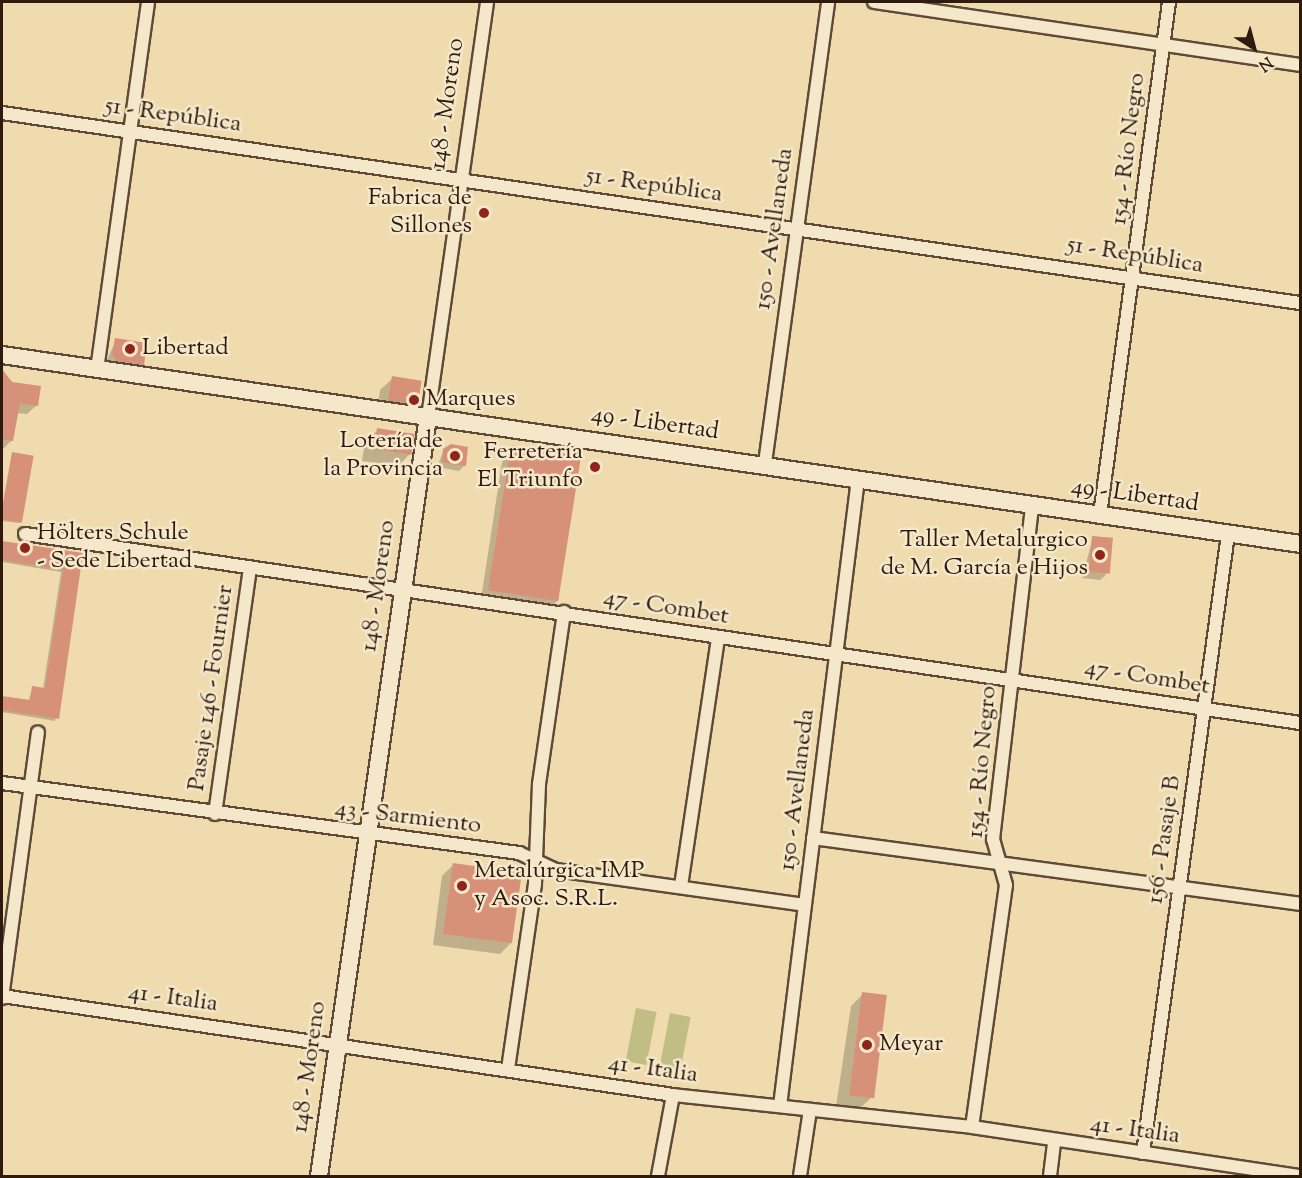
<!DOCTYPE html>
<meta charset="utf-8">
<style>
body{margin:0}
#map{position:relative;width:1302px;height:1178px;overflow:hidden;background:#efdbae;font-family:"Sorts Mill Goudy",serif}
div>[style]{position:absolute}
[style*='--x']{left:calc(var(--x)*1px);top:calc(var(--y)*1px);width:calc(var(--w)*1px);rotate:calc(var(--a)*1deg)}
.green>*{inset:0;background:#c1be85;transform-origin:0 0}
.shadow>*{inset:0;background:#0003}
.building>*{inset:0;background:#d79179;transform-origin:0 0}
.roads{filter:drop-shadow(2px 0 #5e4a36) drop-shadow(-2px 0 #5e4a36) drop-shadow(0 2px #5e4a36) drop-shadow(0 -2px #5e4a36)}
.street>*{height:12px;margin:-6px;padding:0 6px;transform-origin:6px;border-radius:6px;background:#f5e8ca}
.secondary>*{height:16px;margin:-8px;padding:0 8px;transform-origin:8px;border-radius:8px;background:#f5e8ca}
.dots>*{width:16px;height:16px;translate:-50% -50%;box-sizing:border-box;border:3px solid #f5e8ca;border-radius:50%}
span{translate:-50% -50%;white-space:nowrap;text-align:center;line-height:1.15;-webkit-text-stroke:5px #f5e8ca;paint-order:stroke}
.street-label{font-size:24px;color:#2e1a0e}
.poi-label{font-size:24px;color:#2e1a0e}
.right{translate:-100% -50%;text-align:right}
.left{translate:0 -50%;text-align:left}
.frame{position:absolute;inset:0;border:3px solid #2e1a0e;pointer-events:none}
.north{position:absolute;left:1224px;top:18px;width:60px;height:60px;-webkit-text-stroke:4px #f5e8ca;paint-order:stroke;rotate:144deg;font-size:16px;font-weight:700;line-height:24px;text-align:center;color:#2e1a0e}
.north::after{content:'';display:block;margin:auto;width:21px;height:27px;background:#2e1a0e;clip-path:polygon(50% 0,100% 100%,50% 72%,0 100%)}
</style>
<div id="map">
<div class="green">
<div style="left:636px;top:1008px;width:21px;height:54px;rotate:11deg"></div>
<div style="left:670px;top:1013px;width:21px;height:54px;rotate:11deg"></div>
</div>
<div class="shadow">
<div style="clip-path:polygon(116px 340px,142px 364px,136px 370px,111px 366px,107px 360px)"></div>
<div style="clip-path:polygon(2px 372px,37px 405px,27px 414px,16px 413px,12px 440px,3px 449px)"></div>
<div style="clip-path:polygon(393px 378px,417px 404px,404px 417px,377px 413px,380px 390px)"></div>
<div style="clip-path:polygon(378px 430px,410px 454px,398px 466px,362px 461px,365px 442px)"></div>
<div style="clip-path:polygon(512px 447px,559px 599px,550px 608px,481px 599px,503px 456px)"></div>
<div style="clip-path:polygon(444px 450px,465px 465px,459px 471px,437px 467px)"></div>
<div style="clip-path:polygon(12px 454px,21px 521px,19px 523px,2px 521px)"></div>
<div style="clip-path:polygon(1093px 537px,1106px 575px,1100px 580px,1082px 578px)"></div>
<div style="clip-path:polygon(2px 542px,81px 555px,55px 721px,2px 712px,2px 697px,28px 702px,33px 687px,43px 689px,61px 572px,2px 562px)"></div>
<div style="clip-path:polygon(453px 865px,511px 943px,500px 954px,433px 945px,442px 876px)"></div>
<div style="clip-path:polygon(863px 994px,871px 1098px,858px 1110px,836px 1107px,851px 1006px)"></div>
</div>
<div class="building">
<div style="clip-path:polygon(115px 338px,147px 343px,144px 365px,117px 361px,112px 354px)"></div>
<div style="clip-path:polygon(2px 369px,12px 382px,41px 386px,38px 406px,20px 403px,13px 441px,2px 439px)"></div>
<div style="left:392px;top:376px;width:30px;height:25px;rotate:9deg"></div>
<div style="left:377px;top:428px;width:38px;height:21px;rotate:9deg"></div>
<div style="clip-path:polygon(451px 444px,468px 447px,466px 466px,442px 462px,443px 449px)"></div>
<div style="left:511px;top:445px;width:71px;height:147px;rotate:9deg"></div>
<div style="left:12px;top:452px;width:22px;height:68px;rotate:10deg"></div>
<div style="left:1092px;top:536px;width:21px;height:36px;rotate:5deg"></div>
<div style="clip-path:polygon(2px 541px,83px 553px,59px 719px,2px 710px,2px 696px,30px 700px,32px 686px,45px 688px,63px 570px,2px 560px)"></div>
<div style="clip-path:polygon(453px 863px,516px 872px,521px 879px,512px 943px,443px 934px)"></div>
<div style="left:862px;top:992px;width:25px;height:104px;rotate:7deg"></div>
</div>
<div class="roads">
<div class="street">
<div style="--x:874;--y:2;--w:431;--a:8.4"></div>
<div style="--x:2;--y:113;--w:1312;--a:8.33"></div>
<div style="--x:97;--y:370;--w:372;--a:-82.1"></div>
<div style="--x:428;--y:417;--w:419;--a:-81.9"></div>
<div style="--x:765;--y:463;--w:465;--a:-82.2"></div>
<div style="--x:1100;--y:515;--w:518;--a:-82.34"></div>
<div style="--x:25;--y:534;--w:1289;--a:8.43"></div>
<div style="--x:2;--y:783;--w:522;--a:7.71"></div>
<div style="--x:519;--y:853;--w:41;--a:24.7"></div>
<div style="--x:556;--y:870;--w:251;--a:8"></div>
<div style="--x:215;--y:814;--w:248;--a:-81.9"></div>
<div style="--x:813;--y:838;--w:491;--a:7.7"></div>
<div style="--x:681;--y:886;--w:251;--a:-81.5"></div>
<div style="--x:2;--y:996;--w:678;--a:8.39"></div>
<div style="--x:673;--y:1095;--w:301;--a:6.1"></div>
<div style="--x:972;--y:1127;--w:332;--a:8.5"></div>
<div style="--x:2;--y:998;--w:268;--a:-82.3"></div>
<div style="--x:508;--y:1069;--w:187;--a:-81.7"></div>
<div style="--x:535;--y:884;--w:100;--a:-87.7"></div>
<div style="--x:539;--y:784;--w:174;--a:-81.7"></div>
<div style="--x:780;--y:1106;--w:632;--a:-82.91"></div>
<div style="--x:972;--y:1127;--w:244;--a:-82"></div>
<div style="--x:1006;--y:885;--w:48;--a:-105.8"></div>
<div style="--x:993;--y:839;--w:335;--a:-83.3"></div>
<div style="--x:1143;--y:1153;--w:625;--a:-82.18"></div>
<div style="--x:658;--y:1176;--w:82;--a:-79.5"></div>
<div style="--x:800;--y:1176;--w:67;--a:-81.4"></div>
<div style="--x:1050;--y:1176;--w:35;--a:-83"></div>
</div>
<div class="secondary">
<div style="--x:2;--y:355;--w:1312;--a:8.28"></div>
<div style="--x:319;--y:1176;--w:767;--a:-81.83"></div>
</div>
</div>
<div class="dots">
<div style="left:484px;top:213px;background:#8f2418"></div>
<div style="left:130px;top:349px;background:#8f2418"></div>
<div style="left:414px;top:400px;background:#8f2418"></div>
<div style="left:455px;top:456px;background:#8f2418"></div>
<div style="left:595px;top:467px;background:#8f2418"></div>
<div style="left:25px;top:548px;background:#8f2418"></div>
<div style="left:1100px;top:555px;background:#8f2418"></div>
<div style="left:462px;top:886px;background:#8f2418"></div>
<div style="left:867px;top:1045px;background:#8f2418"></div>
</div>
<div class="street-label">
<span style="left:448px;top:104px;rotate:-82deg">148 - Moreno</span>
<span style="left:173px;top:116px;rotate:8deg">51 - República</span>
<span style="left:1129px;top:149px;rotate:-83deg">154 - Río Negro</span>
<span style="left:654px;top:186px;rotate:8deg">51 - República</span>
<span style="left:775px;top:229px;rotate:-82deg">150 - Avellaneda</span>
<span style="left:1135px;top:256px;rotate:9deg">51 - República</span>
<span style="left:655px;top:424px;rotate:8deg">49 - Libertad</span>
<span style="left:1135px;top:496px;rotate:8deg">49 - Libertad</span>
<span style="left:379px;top:586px;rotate:-82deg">148 - Moreno</span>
<span style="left:666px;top:608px;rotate:9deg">47 - Combet</span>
<span style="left:1147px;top:678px;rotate:9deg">47 - Combet</span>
<span style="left:212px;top:688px;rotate:-82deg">Pasaje 146 - Fournier</span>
<span style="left:983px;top:762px;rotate:-85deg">154 - Río Negro</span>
<span style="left:798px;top:790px;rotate:-83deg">150 - Avellaneda</span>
<span style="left:408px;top:818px;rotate:7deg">43 - Sarmiento</span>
<span style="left:1165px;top:840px;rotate:-82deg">156 - Pasaje B</span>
<span style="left:173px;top:999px;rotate:8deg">41 - Italia</span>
<span style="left:310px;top:1067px;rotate:-82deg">148 - Moreno</span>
<span style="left:653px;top:1070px;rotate:8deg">41 - Italia</span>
<span style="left:1135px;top:1131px;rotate:8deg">41 - Italia</span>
</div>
<div class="poi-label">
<span class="right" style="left:472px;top:213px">Fabrica de<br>Sillones</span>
<span class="left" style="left:142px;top:349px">Libertad</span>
<span class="left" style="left:426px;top:400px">Marques</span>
<span class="right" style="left:443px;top:456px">Lotería de<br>la Provincia</span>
<span class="right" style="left:583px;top:467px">Ferretería<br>El Triunfo</span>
<span class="left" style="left:37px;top:548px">Hölters Schule<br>- Sede Libertad</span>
<span class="right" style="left:1088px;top:555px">Taller Metalurgico<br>de M. García e Hijos</span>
<span class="left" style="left:474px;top:886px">Metalúrgica IMP<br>y Asoc. S.R.L.</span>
<span class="left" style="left:879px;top:1045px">Meyar</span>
</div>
<div class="frame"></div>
<div class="north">N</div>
</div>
